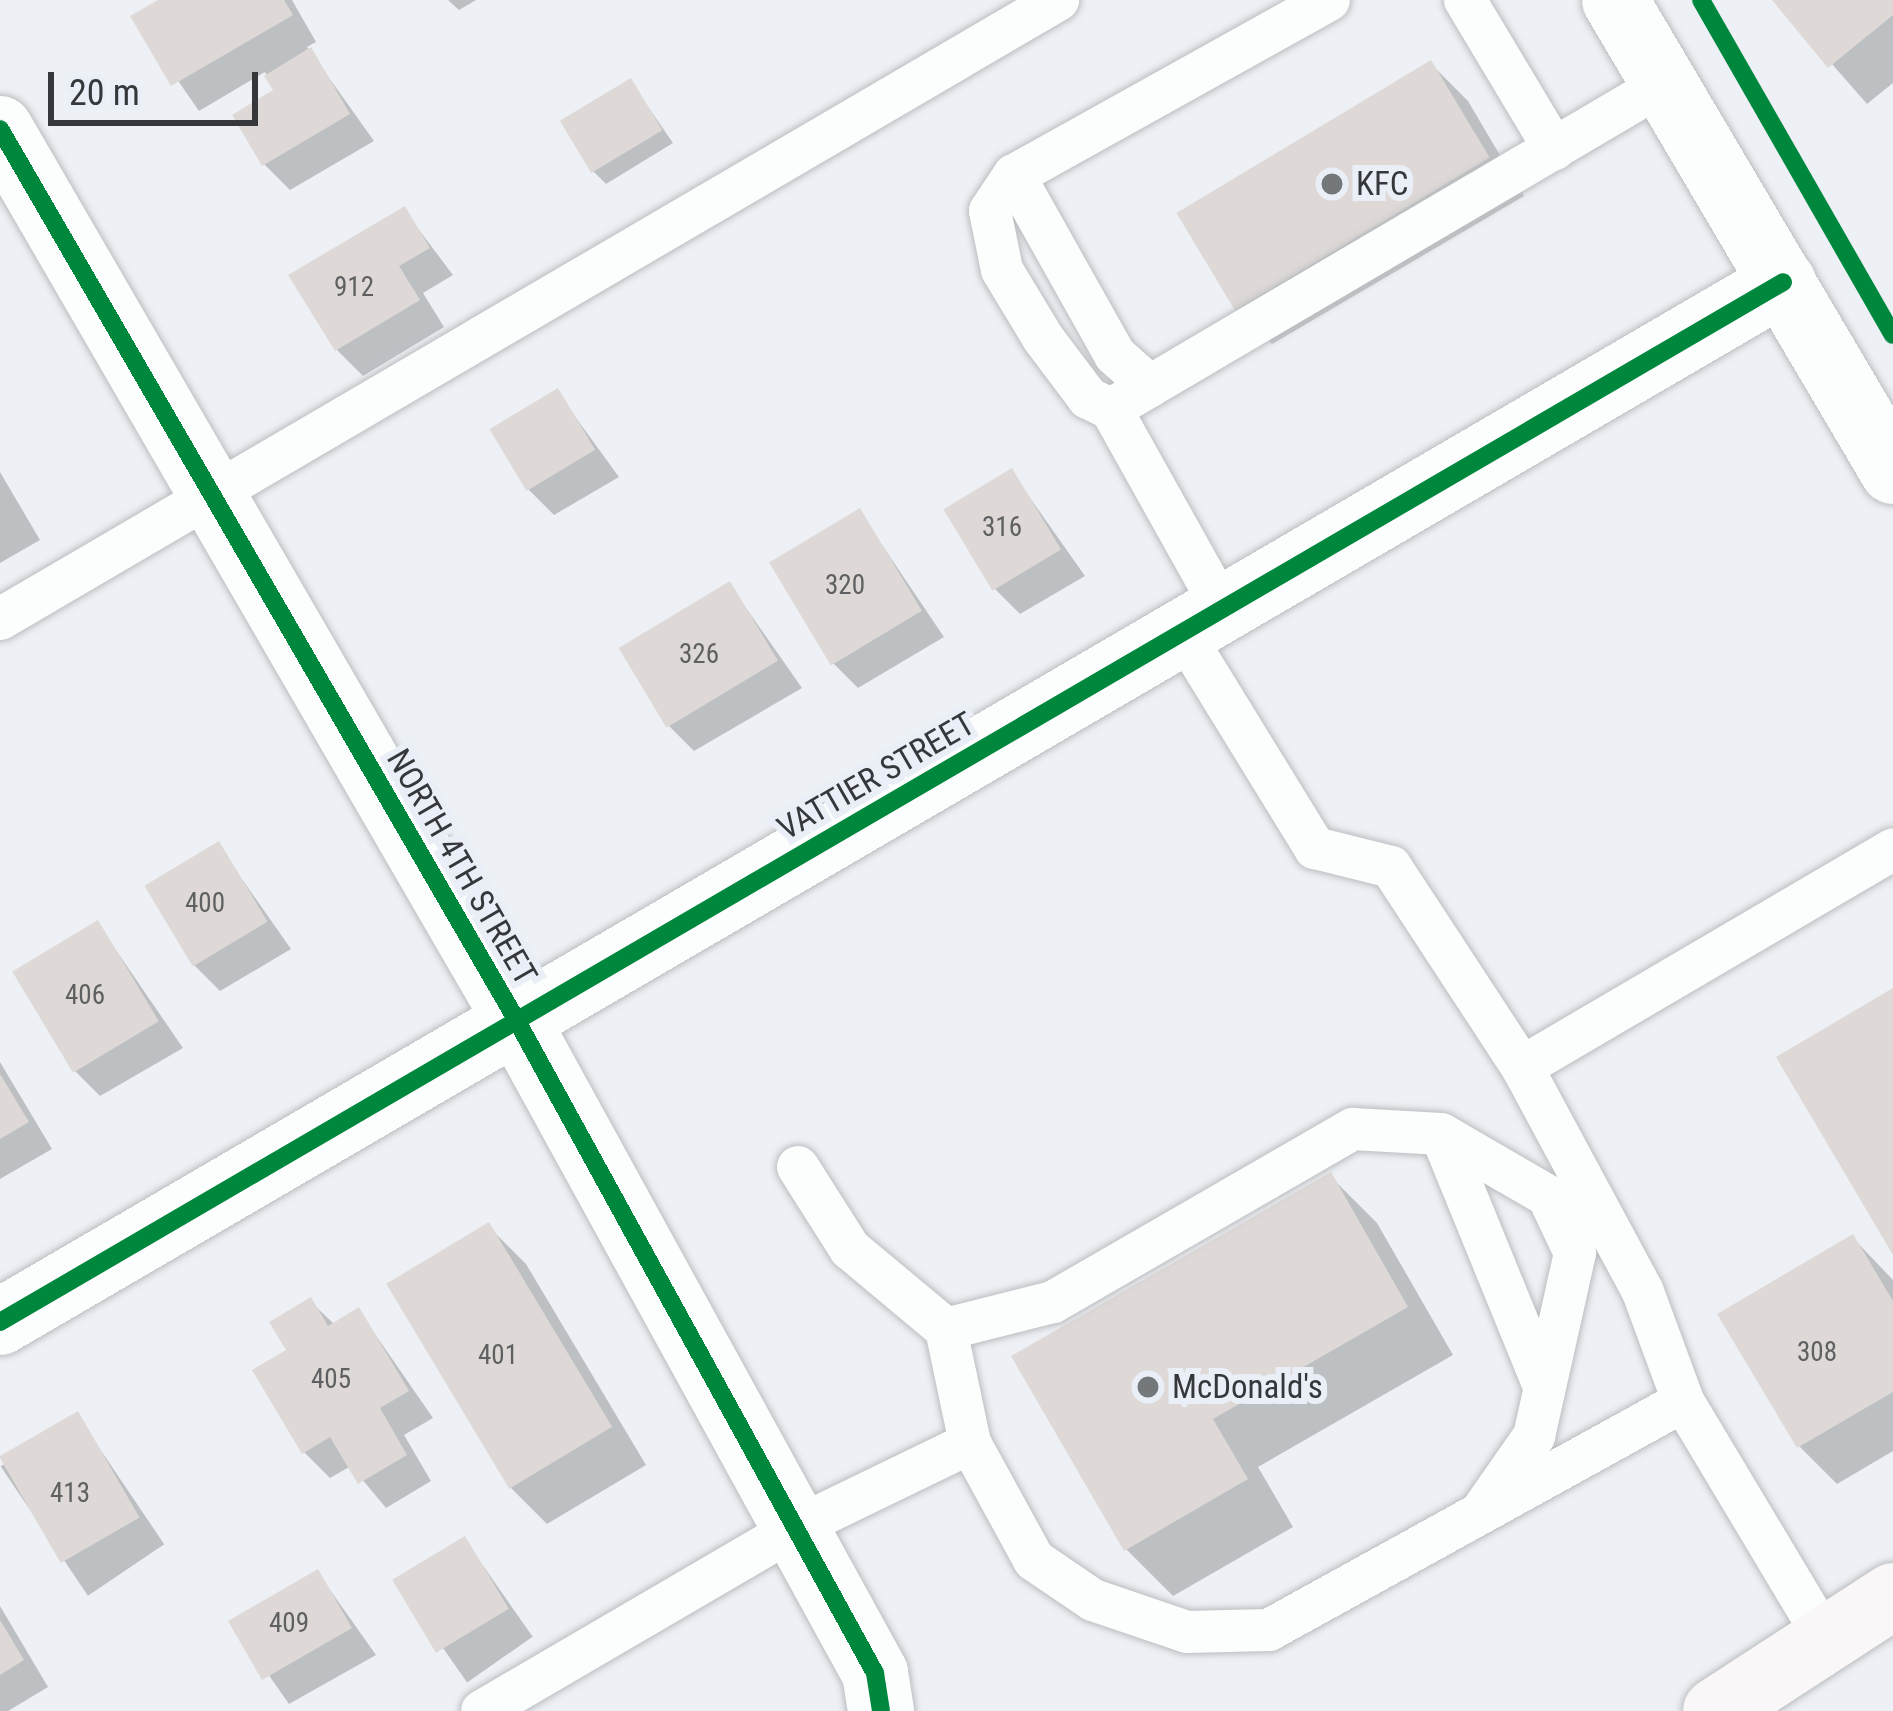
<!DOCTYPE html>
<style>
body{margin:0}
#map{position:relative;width:1893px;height:1711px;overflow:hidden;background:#edf0f4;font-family:"Roboto Condensed",sans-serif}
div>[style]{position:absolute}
.shadow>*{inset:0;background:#0003;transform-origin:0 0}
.building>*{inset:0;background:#ded9d7;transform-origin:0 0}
.roads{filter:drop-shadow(0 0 3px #bcbec1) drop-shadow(0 0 3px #bcbec1)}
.lane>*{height:42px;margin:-21px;padding:0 21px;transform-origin:21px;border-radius:21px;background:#fcfdfd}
.street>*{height:66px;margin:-33px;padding:0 33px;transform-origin:33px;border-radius:33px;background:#fcfdfd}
.secondary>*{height:66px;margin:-33px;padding:0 33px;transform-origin:33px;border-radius:33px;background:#f9f7f7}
.cycleway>*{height:18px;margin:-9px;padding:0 9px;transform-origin:9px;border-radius:9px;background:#00873e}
.dots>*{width:33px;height:33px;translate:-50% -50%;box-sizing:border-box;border:6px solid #eaeff7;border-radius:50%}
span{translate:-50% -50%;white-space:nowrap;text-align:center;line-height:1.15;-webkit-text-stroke:12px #eaeff7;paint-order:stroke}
.number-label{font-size:27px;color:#5f6061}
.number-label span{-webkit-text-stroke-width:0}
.poi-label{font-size:33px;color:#35373a}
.left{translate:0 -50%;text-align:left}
.street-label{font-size:33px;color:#35373a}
.scale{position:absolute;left:48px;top:72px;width:210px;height:54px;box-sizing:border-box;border:6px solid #35373a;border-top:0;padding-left:15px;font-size:36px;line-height:42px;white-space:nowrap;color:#35373a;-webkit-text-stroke:9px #eaeff7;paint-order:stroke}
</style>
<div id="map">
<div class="shadow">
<i style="clip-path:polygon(163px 0,292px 0,316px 42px,307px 47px,374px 141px,290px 190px,264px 164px,277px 92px,265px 72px,199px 111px,134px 17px)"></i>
<i style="clip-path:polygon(448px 0,476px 0,459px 10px)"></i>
<i style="clip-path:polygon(1776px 0,1893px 0,1893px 83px,1867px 104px)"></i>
<i style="clip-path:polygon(1431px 64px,1468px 101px,1524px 196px,1272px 344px,1235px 306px)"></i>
<i style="clip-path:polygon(631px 82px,673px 143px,606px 184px,593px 171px)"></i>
<i style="clip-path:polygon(404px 210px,453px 275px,423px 293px,444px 327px,363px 376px,337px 350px)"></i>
<i style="clip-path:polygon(557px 392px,619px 477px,554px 515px,528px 489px)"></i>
<i style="clip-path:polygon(1011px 471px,1085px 576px,1020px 614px,994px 588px)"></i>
<i style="clip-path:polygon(0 472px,40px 540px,0 563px)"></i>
<i style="clip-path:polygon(859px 511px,944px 637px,858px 688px,832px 662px)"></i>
<i style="clip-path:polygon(730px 585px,802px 688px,694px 751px,668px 725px)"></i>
<i style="clip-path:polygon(218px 845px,291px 949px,220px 991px,194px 965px)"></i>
<i style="clip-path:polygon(98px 924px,183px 1048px,100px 1096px,74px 1070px)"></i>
<i style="clip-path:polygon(0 1062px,52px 1149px,0 1179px)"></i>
<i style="clip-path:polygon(1330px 1176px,1377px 1223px,1453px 1355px,1258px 1467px,1293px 1527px,1173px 1596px,1126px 1549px)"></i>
<i style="clip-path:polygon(488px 1226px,526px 1264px,646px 1465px,547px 1524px,509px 1486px)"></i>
<i style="clip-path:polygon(1852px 1237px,1893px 1280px,1893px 1451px,1837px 1484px,1800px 1447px,1721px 1315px)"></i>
<i style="clip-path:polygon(310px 1301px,335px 1325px,359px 1311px,433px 1418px,404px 1435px,431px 1481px,386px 1508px,351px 1466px,330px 1478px,304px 1452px,290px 1351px)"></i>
<i style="left:77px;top:1415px;width:156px;height:92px;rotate:56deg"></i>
<i style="left:465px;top:1540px;width:118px;height:80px;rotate:55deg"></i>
<i style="clip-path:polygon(318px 1573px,376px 1655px,289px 1704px,231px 1621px)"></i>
<i style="clip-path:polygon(0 1606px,48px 1687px,8px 1711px,0 1711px)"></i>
</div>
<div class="building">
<i style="clip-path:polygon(158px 0,284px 0,293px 15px,171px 86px,130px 16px)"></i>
<i style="clip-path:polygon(1772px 0,1893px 0,1893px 15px,1828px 68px)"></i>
<i style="clip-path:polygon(311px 47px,350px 114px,262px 166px,232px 115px,273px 90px,264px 76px)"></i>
<i style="left:1431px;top:60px;width:114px;height:297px;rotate:59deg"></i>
<i style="left:631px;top:78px;width:61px;height:83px;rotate:59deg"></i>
<i style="clip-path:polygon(405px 206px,430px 248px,399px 266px,420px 300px,335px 351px,288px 275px)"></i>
<i style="left:558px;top:388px;width:72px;height:80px;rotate:59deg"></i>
<i style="left:1012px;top:468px;width:95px;height:80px;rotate:59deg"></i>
<i style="left:860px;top:508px;width:120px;height:106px;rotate:59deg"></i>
<i style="left:730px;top:581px;width:93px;height:130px;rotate:59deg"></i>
<i style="left:219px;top:841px;width:94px;height:87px;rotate:59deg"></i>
<i style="left:98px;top:920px;width:118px;height:100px;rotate:59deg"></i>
<i style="clip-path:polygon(1893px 988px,1893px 1255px,1776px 1057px)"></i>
<i style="clip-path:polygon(0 1074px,29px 1122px,0 1139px)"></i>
<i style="clip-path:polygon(1331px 1172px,1408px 1307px,1213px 1419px,1248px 1479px,1124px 1551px,1011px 1356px)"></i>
<i style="left:489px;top:1222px;width:239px;height:120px;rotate:59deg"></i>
<i style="clip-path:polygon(1853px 1234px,1893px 1301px,1893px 1392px,1797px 1448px,1717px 1314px)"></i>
<i style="clip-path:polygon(311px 1297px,328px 1326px,359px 1307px,409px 1391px,380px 1408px,407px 1455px,358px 1484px,330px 1437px,302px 1454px,252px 1370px,286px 1350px,269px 1322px)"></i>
<i style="left:78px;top:1411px;width:123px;height:91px;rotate:60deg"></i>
<i style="left:465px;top:1536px;width:85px;height:85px;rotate:59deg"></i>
<i style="left:318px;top:1569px;width:68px;height:104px;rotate:60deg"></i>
<i style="clip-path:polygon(0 1620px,24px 1660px,0 1675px)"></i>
</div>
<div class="roads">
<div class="lane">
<i style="left:1329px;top:0;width:360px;rotate:150.9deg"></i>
<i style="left:1014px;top:175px;width:206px;rotate:60.7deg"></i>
<i style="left:1115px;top:355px;width:47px;rotate:41.5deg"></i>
<i style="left:1150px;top:386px;width:598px;rotate:-30.47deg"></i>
<i style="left:1465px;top:0;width:174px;rotate:59.1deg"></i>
<i style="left:1014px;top:175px;width:43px;rotate:123.7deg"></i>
<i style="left:990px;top:211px;width:60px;rotate:78.5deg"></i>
<i style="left:1002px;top:270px;width:79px;rotate:58.9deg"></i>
<i style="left:1043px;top:338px;width:75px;rotate:53.1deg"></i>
<i style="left:1088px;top:398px;width:25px;rotate:26deg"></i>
<i style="left:1111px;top:409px;width:45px;rotate:-30.5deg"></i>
<i style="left:1111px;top:409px;width:229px;rotate:60.8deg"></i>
<i style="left:0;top:619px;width:1226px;rotate:-30.33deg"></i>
<i style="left:1182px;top:632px;width:254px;rotate:58.4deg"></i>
<i style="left:1315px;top:848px;width:78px;rotate:14deg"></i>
<i style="left:1391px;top:867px;width:239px;rotate:56.8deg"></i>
<i style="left:1522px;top:1067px;width:255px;rotate:61.7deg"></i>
<i style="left:1643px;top:1292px;width:116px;rotate:69.8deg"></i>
<i style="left:1683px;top:1401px;width:279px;rotate:59.1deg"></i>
<i style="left:1522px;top:1067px;width:430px;rotate:-30.4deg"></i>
<i style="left:1441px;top:1134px;width:268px;rotate:67.8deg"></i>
<i style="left:946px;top:1329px;width:110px;rotate:-14.2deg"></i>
<i style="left:1053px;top:1302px;width:346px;rotate:-30deg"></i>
<i style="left:1353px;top:1129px;width:88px;rotate:3.3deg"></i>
<i style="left:1441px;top:1134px;width:124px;rotate:30.1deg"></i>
<i style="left:1548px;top:1196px;width:63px;rotate:64.7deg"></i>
<i style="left:1575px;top:1253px;width:188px;rotate:102.6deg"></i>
<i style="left:1534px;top:1436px;width:93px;rotate:124.9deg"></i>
<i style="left:970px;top:1443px;width:133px;rotate:61.3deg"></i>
<i style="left:1034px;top:1560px;width:71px;rotate:34.1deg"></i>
<i style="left:1093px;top:1600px;width:99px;rotate:18.8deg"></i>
<i style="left:1187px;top:1632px;width:82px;rotate:-1.4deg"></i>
<i style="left:1269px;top:1630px;width:473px;rotate:-28.9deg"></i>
<i style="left:482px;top:1711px;width:360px;rotate:-30.3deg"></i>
<i style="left:793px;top:1529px;width:197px;rotate:-25.9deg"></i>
<i style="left:970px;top:1443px;width:116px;rotate:-101.9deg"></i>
<i style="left:946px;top:1329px;width:125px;rotate:-140.2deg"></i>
<i style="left:850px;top:1249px;width:97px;rotate:-122.4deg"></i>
</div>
<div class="street">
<i style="left:1615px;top:0;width:547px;rotate:59.45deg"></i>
<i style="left:0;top:129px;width:1031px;rotate:59.9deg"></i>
<i style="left:517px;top:1021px;width:744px;rotate:61.23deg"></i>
<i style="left:875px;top:1673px;width:38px;rotate:81deg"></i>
<i style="left:0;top:1322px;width:2064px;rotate:-30.25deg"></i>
</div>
<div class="secondary">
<i style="left:1716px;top:1711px;width:211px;rotate:-33deg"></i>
</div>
</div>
<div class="cycleway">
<i style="left:1701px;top:0;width:386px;rotate:60.2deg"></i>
<i style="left:0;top:129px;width:1031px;rotate:59.9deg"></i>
<i style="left:517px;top:1021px;width:744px;rotate:61.23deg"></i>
<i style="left:875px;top:1673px;width:38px;rotate:81deg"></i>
<i style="left:0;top:1322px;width:2064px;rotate:-30.25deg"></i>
</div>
<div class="dots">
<i style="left:1332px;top:184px;background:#75787b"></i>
<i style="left:1148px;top:1387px;background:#75787b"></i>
</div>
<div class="number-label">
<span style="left:354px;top:288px">912</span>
<span style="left:1002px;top:528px">316</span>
<span style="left:845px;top:586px">320</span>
<span style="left:699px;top:655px">326</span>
<span style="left:205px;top:904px">400</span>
<span style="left:85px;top:996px">406</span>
<span style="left:1817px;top:1353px">308</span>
<span style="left:498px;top:1356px">401</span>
<span style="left:331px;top:1380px">405</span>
<span style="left:70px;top:1494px">413</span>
<span style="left:289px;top:1624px">409</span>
</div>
<div class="poi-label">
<span class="left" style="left:1356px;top:184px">KFC</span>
<span class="left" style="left:1172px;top:1387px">McDonald's</span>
</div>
<div class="street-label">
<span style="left:876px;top:776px;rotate:-30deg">VATTIER STREET</span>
<span style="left:462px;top:867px;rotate:60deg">NORTH 4TH STREET</span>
</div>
<div class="scale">20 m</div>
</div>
